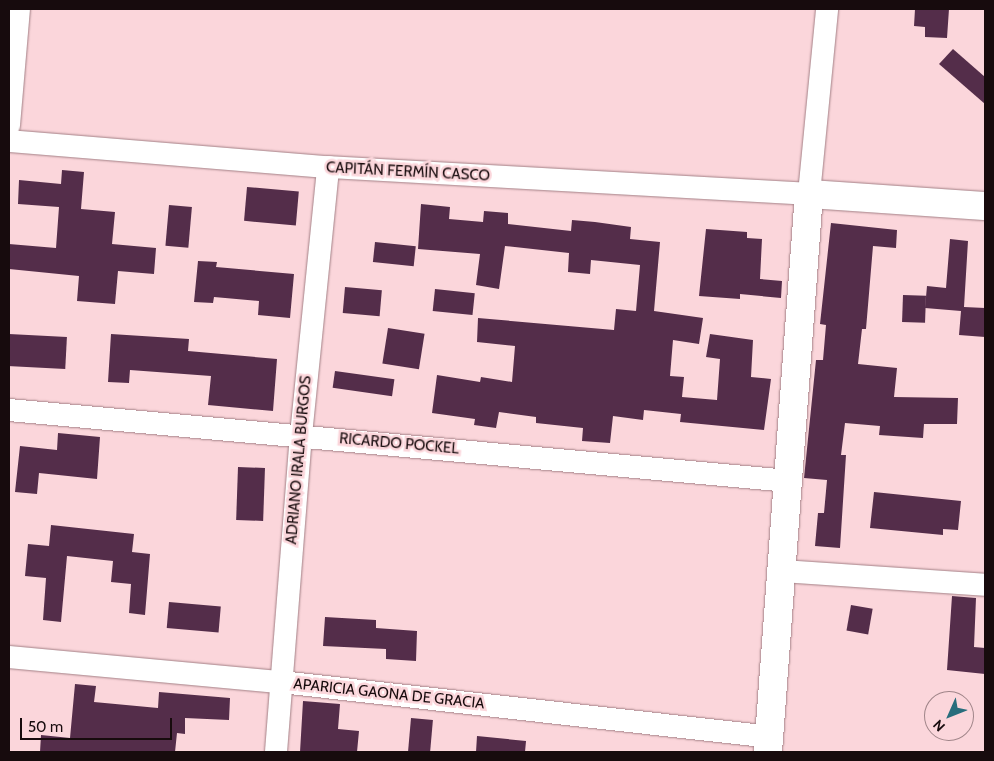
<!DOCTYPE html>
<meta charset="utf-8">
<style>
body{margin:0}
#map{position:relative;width:994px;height:761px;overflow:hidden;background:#fbd6db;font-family:Cabin,sans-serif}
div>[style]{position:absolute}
.building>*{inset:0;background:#542d4a;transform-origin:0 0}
.roads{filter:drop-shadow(0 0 1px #a38086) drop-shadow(0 0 1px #a38086)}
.minor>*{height:22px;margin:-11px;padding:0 11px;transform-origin:11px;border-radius:11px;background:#fff}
.tertiary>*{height:28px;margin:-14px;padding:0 14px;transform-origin:14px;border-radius:14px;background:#fff}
span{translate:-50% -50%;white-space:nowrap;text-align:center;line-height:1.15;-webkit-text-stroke:5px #fbd6db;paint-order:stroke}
.street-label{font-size:15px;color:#170b0d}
.frame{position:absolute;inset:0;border:10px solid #170b0d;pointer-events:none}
.north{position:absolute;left:924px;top:691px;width:50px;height:50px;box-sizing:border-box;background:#fbd6db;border:1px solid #a08589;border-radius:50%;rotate:226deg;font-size:14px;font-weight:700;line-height:20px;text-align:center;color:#170b0d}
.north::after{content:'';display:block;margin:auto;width:18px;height:22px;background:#286d7c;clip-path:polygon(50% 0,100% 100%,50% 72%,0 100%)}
.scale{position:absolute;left:20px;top:718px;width:152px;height:22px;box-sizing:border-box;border:2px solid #170b0d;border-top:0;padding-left:6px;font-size:15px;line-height:18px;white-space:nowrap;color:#170b0d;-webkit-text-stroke:4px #fbd6db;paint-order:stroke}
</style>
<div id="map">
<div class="building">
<i style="clip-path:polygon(915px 9px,949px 9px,947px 38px,925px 37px,925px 27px,914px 26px)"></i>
<i style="clip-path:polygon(953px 49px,985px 77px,985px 104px,939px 64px)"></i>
<i style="clip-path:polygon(62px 170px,84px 172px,81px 209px,115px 212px,112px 244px,156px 248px,154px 274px,118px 271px,115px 304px,77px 301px,79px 276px,9px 269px,9px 244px,56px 248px,59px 207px,18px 204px,19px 180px,61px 184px)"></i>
<i style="left:247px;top:187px;width:52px;height:34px;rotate:5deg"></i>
<i style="clip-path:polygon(421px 204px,450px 207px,449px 219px,483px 222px,484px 211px,508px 213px,508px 224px,571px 231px,572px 220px,595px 222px,631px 227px,630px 239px,660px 242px,654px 311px,703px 318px,699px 344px,673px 340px,670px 376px,684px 377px,682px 397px,717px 400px,720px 359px,706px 357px,710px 334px,753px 340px,751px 377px,771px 379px,764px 430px,680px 422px,681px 414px,644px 410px,643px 420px,613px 416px,610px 443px,582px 441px,583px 428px,536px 423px,536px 417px,499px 412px,496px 428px,474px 425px,475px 419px,432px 413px,437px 375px,480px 382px,481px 377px,512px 382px,515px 346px,477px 342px,478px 318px,614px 330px,616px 309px,636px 311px,640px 265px,591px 260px,590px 274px,568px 272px,569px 253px,505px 246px,499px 289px,476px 285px,480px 254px,418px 249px)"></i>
<i style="left:169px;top:205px;width:23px;height:41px;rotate:5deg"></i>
<i style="clip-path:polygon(831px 223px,897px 230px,896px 248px,873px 246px,866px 329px,862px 329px,858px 364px,897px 368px,894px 397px,958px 398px,957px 424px,924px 424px,923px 438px,879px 435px,880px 426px,845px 423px,841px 455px,846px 455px,840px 548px,815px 546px,818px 513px,824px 513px,827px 480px,804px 478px,816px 360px,823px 360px,826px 325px,820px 324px)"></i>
<i style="clip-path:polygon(706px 229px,747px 232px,747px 238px,762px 239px,760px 279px,782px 281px,781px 298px,740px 294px,740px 299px,699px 296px)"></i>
<i style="clip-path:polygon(950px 239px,968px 241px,964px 307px,985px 308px,985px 337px,959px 335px,961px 311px,925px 308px,927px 286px,946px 288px)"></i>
<i style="left:375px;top:242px;width:41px;height:20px;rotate:6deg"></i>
<i style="clip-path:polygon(198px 261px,217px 262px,216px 267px,294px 274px,290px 318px,258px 315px,259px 301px,214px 297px,213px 303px,194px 302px)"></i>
<i style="left:345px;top:287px;width:37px;height:26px;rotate:5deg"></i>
<i style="left:435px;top:289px;width:40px;height:22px;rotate:6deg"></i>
<i style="left:903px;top:295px;width:23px;height:27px;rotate:2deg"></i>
<i style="left:388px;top:328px;width:37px;height:36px;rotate:9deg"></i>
<i style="left:9px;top:334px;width:58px;height:32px;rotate:3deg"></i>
<i style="clip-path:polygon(111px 334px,189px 339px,188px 351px,277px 359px,273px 411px,208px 405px,211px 376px,130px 370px,129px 383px,108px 382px)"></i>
<i style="left:335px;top:371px;width:60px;height:17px;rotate:8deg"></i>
<i style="clip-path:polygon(58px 433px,100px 437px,97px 479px,39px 473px,37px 494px,15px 492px,20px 446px,57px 450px)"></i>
<i style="left:238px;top:467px;width:27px;height:53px;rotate:2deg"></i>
<i style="clip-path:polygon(874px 492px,961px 501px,958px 530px,943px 529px,943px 535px,870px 528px)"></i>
<i style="clip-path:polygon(51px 525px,134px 534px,132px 552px,150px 554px,145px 615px,129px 613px,131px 584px,111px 582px,113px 561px,67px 556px,61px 622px,43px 620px,46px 578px,25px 576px,28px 544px,49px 546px)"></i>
<i style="clip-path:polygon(952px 596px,976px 598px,974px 647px,985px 648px,985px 674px,947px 670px)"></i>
<i style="left:169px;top:602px;width:52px;height:26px;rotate:5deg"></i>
<i style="left:851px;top:605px;width:22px;height:26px;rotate:10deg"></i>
<i style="clip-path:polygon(325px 617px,376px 620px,376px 628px,417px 631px,416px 661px,386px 659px,386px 649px,323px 646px)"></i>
<i style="clip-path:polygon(75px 684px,96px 686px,94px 702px,158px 708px,159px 692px,230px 698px,229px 720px,185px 718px,185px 734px,177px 733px,175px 752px,40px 752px,41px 735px,70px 738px)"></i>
<i style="clip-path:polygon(303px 701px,340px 704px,338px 729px,359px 731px,357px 752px,300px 752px)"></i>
<i style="left:411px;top:718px;width:22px;height:34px;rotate:5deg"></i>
<i style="clip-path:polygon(477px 736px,526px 741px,525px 752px,476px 752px)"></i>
</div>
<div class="roads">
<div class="minor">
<i style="left:9px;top:125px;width:116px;rotate:-85.1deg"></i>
<i style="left:9px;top:141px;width:320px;rotate:4.7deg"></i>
<i style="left:328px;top:167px;width:482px;rotate:3.2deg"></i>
<i style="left:809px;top:194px;width:186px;rotate:-84.4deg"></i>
<i style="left:9px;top:410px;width:783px;rotate:5.2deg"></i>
<i style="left:782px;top:571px;width:203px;rotate:3.9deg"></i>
<i style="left:9px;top:657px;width:273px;rotate:5.3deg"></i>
<i style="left:281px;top:682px;width:491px;rotate:6.4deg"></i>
<i style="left:276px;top:752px;width:318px;rotate:-85.5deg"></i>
<i style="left:301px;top:435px;width:269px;rotate:-84.2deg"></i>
</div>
<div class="tertiary">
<i style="left:768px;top:752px;width:560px;rotate:-85.8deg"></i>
<i style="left:809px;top:194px;width:176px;rotate:3.9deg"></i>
</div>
</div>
<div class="street-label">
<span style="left:408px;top:172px;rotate:3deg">CAPITÁN FERMÍN CASCO</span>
<span style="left:399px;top:444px;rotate:5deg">RICARDO POCKEL</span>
<span style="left:299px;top:460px;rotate:-85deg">ADRIANO IRALA BURGOS</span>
<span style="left:389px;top:694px;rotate:6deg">APARICIA GAONA DE GRACIA</span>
</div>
<div class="frame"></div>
<div class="north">N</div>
<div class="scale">50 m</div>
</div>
